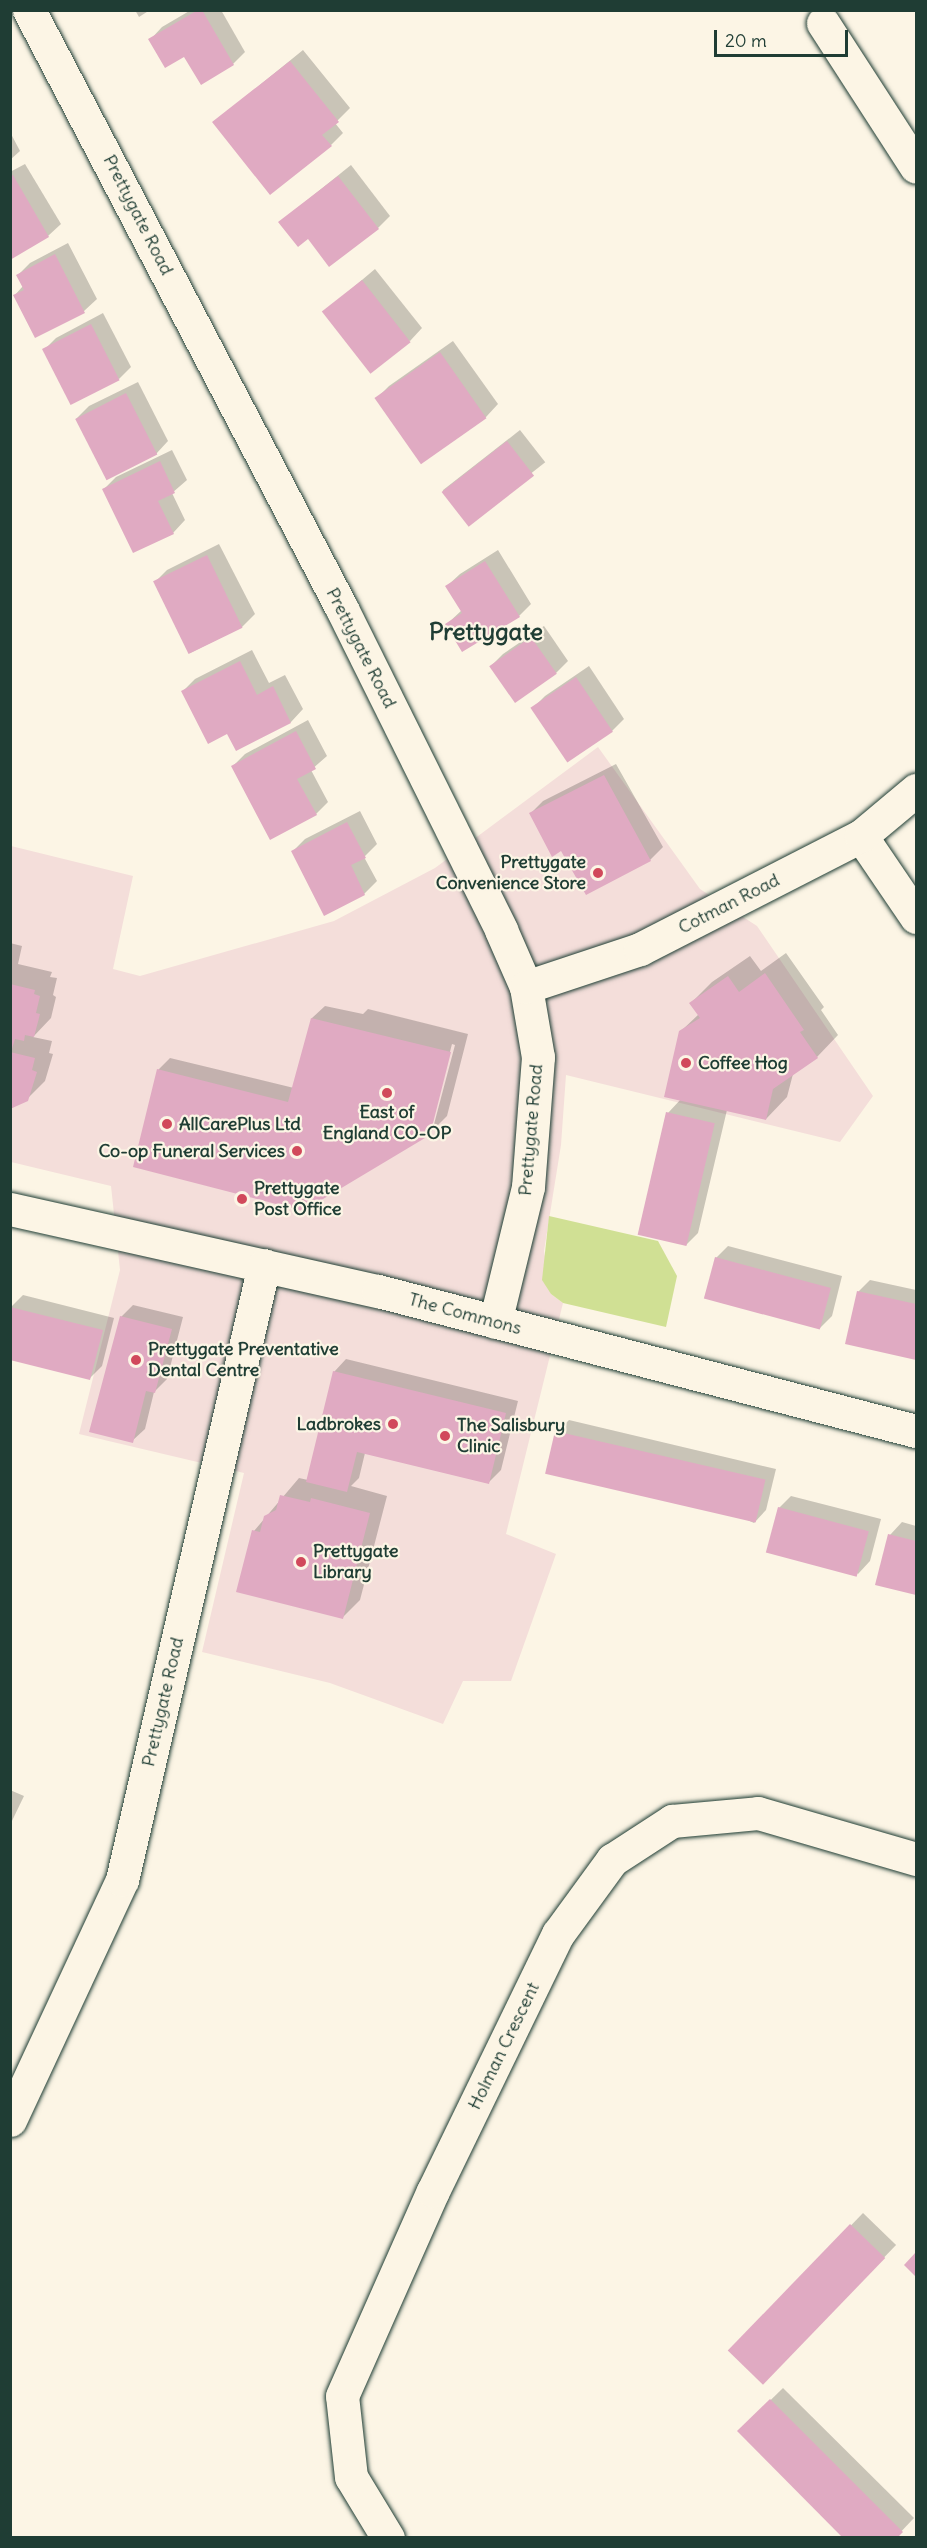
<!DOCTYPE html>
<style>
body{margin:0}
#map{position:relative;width:927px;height:2548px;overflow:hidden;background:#fcf5e5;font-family:Delius,sans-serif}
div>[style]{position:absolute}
.built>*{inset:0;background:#f4deda}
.green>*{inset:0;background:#d0e094}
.shadow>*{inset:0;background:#0003;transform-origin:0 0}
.building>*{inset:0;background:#e0aac2;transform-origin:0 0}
.roads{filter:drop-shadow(0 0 2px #1f3d34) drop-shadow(0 0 2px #1f3d34)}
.minor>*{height:33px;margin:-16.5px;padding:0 16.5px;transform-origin:16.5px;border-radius:16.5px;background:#fcf5e5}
.dots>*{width:16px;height:16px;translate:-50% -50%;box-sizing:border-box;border:3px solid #fcf5e5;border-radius:50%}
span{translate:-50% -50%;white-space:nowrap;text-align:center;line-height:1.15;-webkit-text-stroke:4.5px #fcf5e5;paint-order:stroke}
.street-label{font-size:18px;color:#1f3d34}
.poi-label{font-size:18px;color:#1f3d34;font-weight:700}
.right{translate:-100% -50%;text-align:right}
.left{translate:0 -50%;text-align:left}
.district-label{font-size:24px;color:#1f3d34;font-weight:700}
.frame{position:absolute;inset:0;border:12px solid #1f3d34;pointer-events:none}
.scale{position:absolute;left:714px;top:30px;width:134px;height:27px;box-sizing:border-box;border:3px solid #1f3d34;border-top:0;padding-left:8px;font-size:18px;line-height:21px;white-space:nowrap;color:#1f3d34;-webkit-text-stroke:4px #fcf5e5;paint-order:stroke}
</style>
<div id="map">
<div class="built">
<i style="clip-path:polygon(598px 747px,700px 889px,757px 926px,873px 1096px,840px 1142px,566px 1075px,561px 1145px,544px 1251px,551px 1294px,563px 1303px,506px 1534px,556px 1554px,511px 1681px,463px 1681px,443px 1724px,330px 1683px,202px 1652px,244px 1473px,79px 1434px,120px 1270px,111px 1186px,11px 1162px,11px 846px,133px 876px,113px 969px,140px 976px,334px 921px,435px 868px)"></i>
</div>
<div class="green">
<i style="clip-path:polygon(549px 1216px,658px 1241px,677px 1276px,666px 1327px,563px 1303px,551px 1294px,542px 1280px)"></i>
</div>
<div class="shadow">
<i style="clip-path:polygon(135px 10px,150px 10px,139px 17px)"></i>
<i style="clip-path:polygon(191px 10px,221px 10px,245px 52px,233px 64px,185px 55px,150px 40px,162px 27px)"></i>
<i style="clip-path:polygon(303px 50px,350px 108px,335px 123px,343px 133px,331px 145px,214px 122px)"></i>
<i style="clip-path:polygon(10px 132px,20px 151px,10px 160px)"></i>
<i style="clip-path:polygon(25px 164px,61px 224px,48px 236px,10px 258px,10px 172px)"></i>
<i style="clip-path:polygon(351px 165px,390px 216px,378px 228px,308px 237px,280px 222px)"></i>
<i style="clip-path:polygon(68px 243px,97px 299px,84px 311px,36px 336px,14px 296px,23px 286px,18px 275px,30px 263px)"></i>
<i style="clip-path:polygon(375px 269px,422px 328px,410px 341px,324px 312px)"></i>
<i style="clip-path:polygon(103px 313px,131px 367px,119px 379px,44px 350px,56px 338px)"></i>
<i style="clip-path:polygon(453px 341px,498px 404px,486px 417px,422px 462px,377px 398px,389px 386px)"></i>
<i style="clip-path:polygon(138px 382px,168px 441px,156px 454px,76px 419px,89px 406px)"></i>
<i style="left:520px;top:430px;width:41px;height:98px;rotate:52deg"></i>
<i style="clip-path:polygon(172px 450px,187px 480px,172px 493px,185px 520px,173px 533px,104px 489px,116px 477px)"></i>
<i style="clip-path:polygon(219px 544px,255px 614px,242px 627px,190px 653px,155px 582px,167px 570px)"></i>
<i style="clip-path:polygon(498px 550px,531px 604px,519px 616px,447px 624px,462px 610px,447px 586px,460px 574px)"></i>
<i style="clip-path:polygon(544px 626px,568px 661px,556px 673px,491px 666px,503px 654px)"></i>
<i style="clip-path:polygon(252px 650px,269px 683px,285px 675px,303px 709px,291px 722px,236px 749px,228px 732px,183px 691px,195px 679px)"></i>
<i style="clip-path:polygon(589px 666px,624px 719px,612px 731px,532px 709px,545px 696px)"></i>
<i style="clip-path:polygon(308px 720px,327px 756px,311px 770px,328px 802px,316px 814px,233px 766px,245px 754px)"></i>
<i style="clip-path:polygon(616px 764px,663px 847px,650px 860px,587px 893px,561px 849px,531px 813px,543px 801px)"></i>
<i style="clip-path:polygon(360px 811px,377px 844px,364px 857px,377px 881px,364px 894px,325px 914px,293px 851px,305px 839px)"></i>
<i style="clip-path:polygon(10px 943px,22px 946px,18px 964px,52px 972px,50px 977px,57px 978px,53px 995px,56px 997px,51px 1018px,33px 1037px,52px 1041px,49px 1053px,53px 1054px,45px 1081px,27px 1099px,10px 1109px)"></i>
<i style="clip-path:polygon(786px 953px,824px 1007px,821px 1010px,838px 1035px,817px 1057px,793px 1074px,787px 1097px,766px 1119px,727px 1110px,698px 1233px,686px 1245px,668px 1113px,681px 1099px,680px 1032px,699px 1014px,691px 1003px,712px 982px,750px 956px,761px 971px)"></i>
<i style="clip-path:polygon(evenodd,325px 1006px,363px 1014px,368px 1009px,468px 1034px,447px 1116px,429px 1134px,303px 1209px,158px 1070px,170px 1058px,294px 1088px,312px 1018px,325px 1006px,452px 1044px,455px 1045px,433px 1128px,430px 1128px,452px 1044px)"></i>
<i style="clip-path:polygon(728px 1246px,842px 1276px,832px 1316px,820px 1328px,716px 1258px)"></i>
<i style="clip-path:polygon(870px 1280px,916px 1290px,916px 1358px,847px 1342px,858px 1292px)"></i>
<i style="clip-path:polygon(23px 1295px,114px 1318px,102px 1366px,90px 1378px,10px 1308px)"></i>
<i style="clip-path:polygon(133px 1305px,183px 1317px,167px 1379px,154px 1392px,145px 1429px,132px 1441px,121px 1317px)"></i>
<i style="clip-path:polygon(346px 1359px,518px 1401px,501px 1470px,488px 1483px,365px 1453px,359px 1478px,351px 1486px,387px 1496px,360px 1600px,343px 1617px,254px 1531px,299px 1478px,308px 1480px,334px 1372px)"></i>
<i style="clip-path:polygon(569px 1420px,776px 1469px,766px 1510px,754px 1523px,557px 1432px)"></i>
<i style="clip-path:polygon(791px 1496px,881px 1519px,870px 1561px,858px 1574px,779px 1508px)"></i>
<i style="clip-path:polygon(902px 1522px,916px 1526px,916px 1593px,877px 1583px,890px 1535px)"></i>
<i style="clip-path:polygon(10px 1790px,24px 1796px,10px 1825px)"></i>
<i style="left:863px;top:2213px;width:46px;height:192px;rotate:44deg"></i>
<i style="clip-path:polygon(783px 2388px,914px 2518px,895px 2538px,739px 2431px)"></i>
</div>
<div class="building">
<i style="clip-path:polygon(198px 10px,202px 10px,234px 65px,201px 85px,184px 57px,165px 68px,148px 39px)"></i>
<i style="clip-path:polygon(290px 61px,339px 122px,322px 135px,332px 146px,270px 195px,212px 122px)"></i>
<i style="clip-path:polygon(13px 175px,49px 237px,10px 260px,10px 176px)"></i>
<i style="clip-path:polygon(338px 176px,379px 229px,329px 267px,308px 239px,298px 247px,278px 222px)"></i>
<i style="clip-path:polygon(55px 254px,85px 313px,35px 338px,13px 295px,24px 290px,16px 275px)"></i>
<i style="left:362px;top:280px;width:79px;height:51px;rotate:52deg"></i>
<i style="left:91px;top:324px;width:63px;height:55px;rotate:63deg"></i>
<i style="left:440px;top:352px;width:81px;height:80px;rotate:55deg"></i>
<i style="left:126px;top:393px;width:69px;height:57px;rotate:63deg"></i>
<i style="left:507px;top:441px;width:44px;height:83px;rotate:52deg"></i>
<i style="clip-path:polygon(160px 461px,175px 493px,158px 501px,174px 534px,133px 553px,102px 489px)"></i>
<i style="left:207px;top:555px;width:81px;height:60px;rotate:64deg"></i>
<i style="clip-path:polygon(485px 561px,520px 617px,462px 652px,445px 624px,462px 613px,445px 586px)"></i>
<i style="left:531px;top:637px;width:45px;height:51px;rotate:55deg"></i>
<i style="clip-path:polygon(240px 661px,257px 695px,273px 686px,291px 723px,236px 751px,227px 734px,208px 744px,181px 691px)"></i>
<i style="left:576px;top:677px;width:66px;height:55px;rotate:56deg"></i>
<i style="clip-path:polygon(296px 731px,316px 769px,297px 779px,317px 815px,270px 840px,231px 766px)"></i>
<i style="clip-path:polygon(604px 775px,651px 861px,586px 895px,561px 851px,552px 857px,529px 813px)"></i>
<i style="clip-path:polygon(347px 822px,366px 858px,351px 865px,365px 895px,324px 916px,291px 851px)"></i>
<i style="clip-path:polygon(765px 973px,804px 1030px,800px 1032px,818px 1058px,773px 1089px,766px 1120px,664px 1097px,679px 1031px,700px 1018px,689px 1003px,728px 976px,739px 992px)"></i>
<i style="clip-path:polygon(10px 984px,35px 990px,34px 994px,40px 996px,36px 1013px,40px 1014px,34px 1037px,25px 1035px,24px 1041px,15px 1039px,11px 1052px)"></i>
<i style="clip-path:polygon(311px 1018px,451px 1052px,430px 1135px,303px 1211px,133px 1167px,157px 1069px,288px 1102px)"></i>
<i style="clip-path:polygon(10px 1052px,35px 1058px,32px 1070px,37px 1072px,28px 1101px,10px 1109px)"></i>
<i style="left:666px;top:1112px;width:50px;height:126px;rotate:13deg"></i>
<i style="left:715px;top:1257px;width:120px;height:43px;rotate:15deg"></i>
<i style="clip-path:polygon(857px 1291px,916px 1304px,916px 1360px,845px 1344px)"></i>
<i style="clip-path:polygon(10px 1307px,103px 1330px,90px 1380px,10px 1360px)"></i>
<i style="clip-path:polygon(120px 1316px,172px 1329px,155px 1393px,146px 1391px,133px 1443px,89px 1432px)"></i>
<i style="clip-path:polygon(333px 1371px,506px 1413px,489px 1484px,357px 1452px,347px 1492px,306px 1482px)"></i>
<i style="left:555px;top:1431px;width:216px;height:44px;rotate:13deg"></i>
<i style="clip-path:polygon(280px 1495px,310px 1502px,311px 1498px,370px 1513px,343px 1619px,236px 1592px,252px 1530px,260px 1532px,264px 1516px,276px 1510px)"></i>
<i style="left:778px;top:1507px;width:94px;height:47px;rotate:15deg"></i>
<i style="clip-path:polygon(888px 1534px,916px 1541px,916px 1595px,875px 1585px)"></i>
<i style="left:850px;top:2224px;width:49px;height:176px;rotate:44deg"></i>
<i style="clip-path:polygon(916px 2252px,916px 2277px,904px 2265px)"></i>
<i style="clip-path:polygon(770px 2399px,903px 2532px,897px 2538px,843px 2538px,737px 2431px)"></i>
</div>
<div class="roads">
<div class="minor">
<i style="left:29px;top:10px;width:676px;rotate:62.41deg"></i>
<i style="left:342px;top:609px;width:358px;rotate:63.6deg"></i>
<i style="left:501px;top:930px;width:62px;rotate:66.3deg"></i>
<i style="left:526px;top:987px;width:71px;rotate:80.3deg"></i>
<i style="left:538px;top:1057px;width:130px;rotate:94.4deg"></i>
<i style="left:528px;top:1187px;width:139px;rotate:103.7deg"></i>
<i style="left:823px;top:23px;width:171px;rotate:57.1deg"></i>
<i style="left:861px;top:836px;width:98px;rotate:55.8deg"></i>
<i style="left:526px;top:987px;width:120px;rotate:-18.4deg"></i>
<i style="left:640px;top:949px;width:248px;rotate:-27.1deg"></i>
<i style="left:861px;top:836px;width:72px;rotate:-39.9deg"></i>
<i style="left:10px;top:1209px;width:377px;rotate:12.6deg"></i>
<i style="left:378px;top:1291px;width:556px;rotate:14.59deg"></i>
<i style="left:10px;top:2120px;width:265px;rotate:-65deg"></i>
<i style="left:122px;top:1880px;width:631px;rotate:-77deg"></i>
<i style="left:388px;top:2538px;width:71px;rotate:-121.2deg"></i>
<i style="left:351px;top:2477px;width:81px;rotate:-96.3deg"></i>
<i style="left:342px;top:2396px;width:224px;rotate:-66.1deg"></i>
<i style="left:433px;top:2191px;width:286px;rotate:-64.1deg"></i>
<i style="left:558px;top:1934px;width:92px;rotate:-53.9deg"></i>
<i style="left:612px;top:1860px;width:72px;rotate:-33deg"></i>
<i style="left:672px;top:1821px;width:86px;rotate:-5.3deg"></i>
<i style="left:758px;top:1813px;width:165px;rotate:16.2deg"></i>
</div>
</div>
<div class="dots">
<i style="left:598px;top:873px;background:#d1495b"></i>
<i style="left:686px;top:1063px;background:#d1495b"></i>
<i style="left:387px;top:1093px;background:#d1495b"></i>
<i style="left:167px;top:1124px;background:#d1495b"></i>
<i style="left:297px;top:1151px;background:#d1495b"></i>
<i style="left:242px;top:1199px;background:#d1495b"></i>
<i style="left:136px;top:1360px;background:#d1495b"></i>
<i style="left:393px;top:1424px;background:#d1495b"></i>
<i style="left:445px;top:1436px;background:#d1495b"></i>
<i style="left:301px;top:1562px;background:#d1495b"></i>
</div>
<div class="street-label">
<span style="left:138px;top:215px;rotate:63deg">Prettygate Road</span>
<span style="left:361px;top:648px;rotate:63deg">Prettygate Road</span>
<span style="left:729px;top:904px;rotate:-27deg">Cotman Road</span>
<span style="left:531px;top:1130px;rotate:-85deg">Prettygate Road</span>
<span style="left:465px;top:1314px;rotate:15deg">The Commons</span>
<span style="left:163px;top:1702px;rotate:-77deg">Prettygate Road</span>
<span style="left:504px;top:2046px;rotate:-64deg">Holman Crescent</span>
</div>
<div class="poi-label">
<span class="right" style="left:586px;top:873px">Prettygate<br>Convenience Store</span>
<span class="left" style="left:698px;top:1063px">Coffee Hog</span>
<span style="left:387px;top:1123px">East of<br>England CO-OP</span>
<span class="left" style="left:179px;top:1124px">AllCarePlus Ltd</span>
<span class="right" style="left:285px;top:1151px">Co-op Funeral Services</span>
<span class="left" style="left:254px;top:1199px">Prettygate<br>Post Office</span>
<span class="left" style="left:148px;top:1360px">Prettygate Preventative<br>Dental Centre</span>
<span class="right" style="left:381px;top:1424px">Ladbrokes</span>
<span class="left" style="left:457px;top:1436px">The Salisbury<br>Clinic</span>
<span class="left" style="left:313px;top:1562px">Prettygate<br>Library</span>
</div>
<div class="district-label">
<span style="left:486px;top:632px">Prettygate</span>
</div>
<div class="frame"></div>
<div class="scale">20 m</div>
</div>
